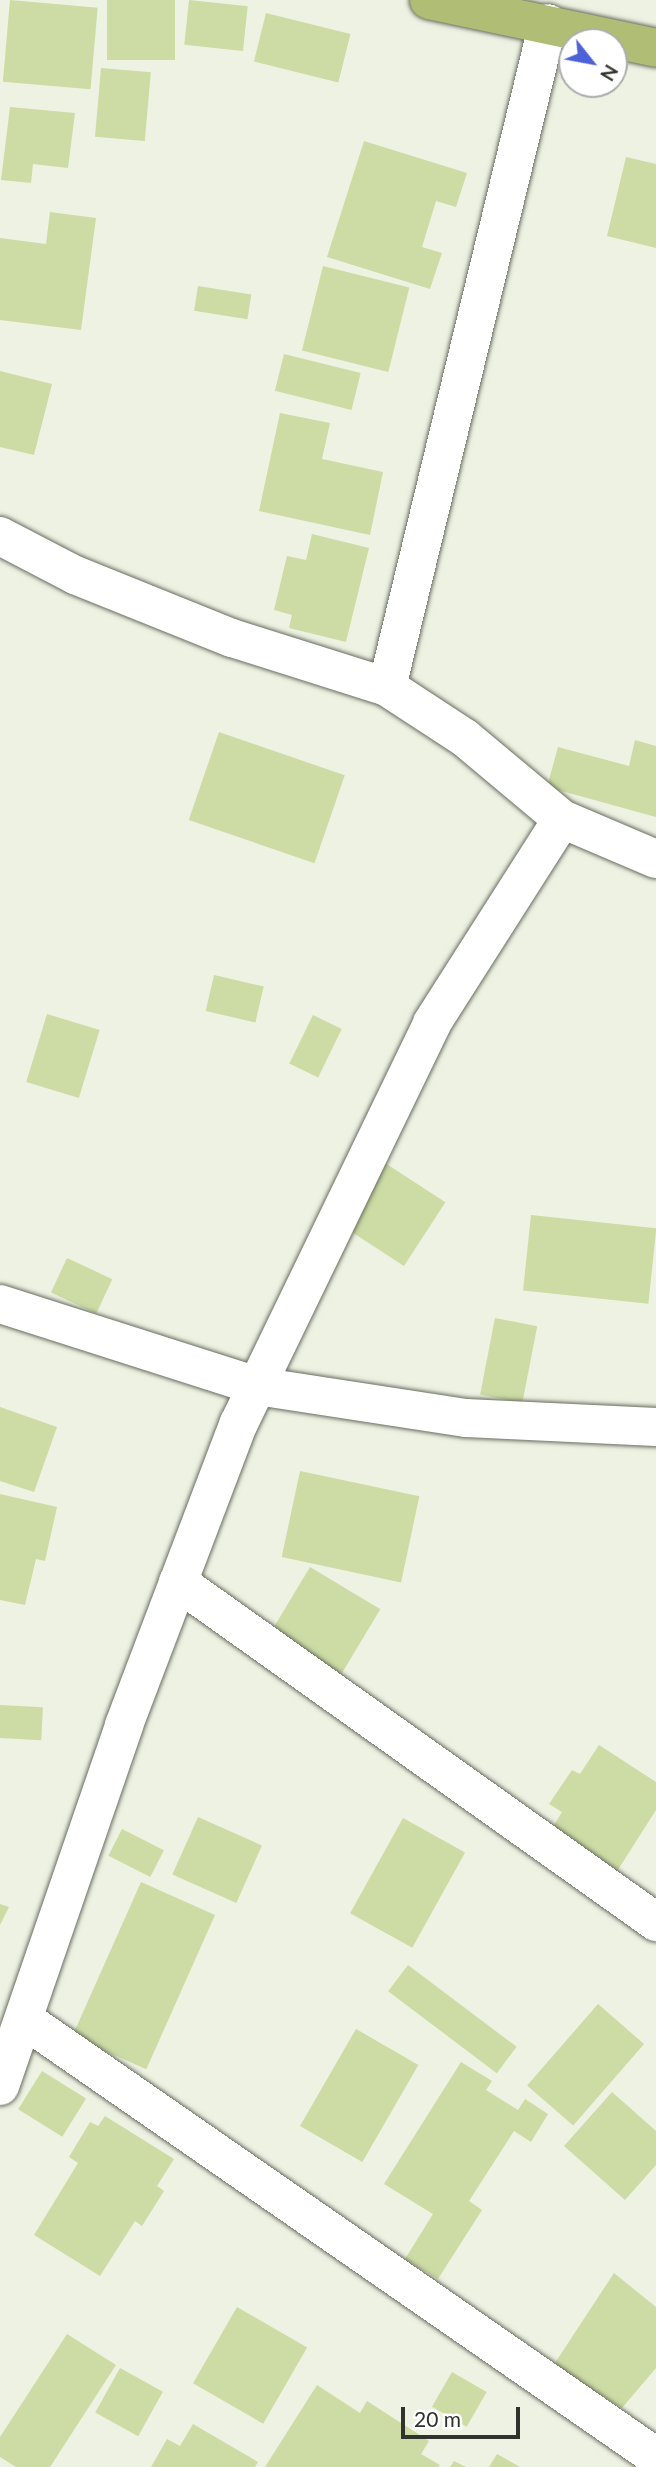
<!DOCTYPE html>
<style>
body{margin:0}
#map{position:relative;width:656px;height:2467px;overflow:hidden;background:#edf2e3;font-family:Lato,sans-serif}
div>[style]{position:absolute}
.building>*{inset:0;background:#ccdca4;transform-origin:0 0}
.roads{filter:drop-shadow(0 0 2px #696d60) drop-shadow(0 0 2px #696d60)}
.minor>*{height:38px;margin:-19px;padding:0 19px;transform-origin:19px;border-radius:19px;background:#fff}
.primary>*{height:38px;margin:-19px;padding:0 19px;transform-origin:19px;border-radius:19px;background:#afbe74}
span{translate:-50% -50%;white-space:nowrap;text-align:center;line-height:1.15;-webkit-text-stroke:5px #fff;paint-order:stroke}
.north{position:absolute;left:558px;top:28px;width:70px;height:70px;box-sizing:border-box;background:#fff;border:2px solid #acadab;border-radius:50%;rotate:121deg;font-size:19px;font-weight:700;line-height:28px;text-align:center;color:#30322d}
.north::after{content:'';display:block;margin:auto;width:24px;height:32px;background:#4c62d6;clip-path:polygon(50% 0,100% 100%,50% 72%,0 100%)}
.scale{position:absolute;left:401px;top:2407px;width:119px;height:32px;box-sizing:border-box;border:4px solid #30322d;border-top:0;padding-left:9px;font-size:21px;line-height:24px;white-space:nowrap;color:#30322d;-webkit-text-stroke:5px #fff;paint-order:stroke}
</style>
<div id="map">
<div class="building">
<i style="left:10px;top:0;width:88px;height:82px;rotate:5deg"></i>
<i style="left:107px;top:0;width:68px;height:60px"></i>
<i style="left:189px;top:0;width:59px;height:45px;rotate:6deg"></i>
<i style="left:266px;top:13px;width:87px;height:50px;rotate:14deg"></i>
<i style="left:101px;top:68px;width:50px;height:69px;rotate:5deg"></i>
<i style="clip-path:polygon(10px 107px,75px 113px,68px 168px,33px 164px,31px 183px,1px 180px)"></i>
<i style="clip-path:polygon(364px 141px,467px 173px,456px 207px,436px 201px,422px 247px,442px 253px,430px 289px,327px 257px)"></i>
<i style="clip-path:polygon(626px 157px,656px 164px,656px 248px,607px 236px)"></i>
<i style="clip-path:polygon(50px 212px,96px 218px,81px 330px,0 320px,0 238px,46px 244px)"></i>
<i style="left:323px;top:266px;width:89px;height:87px;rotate:14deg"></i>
<i style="left:198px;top:286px;width:54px;height:25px;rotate:9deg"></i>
<i style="left:284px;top:354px;width:79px;height:38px;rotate:14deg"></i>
<i style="clip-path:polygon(0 371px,52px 384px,34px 455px,0 447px)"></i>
<i style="clip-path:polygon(280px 413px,330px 423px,322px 459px,383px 472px,370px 535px,259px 511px)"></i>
<i style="clip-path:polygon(312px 534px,369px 548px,346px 642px,289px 628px,292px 615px,274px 610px,287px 556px,306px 560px)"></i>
<i style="left:219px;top:732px;width:133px;height:93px;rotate:19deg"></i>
<i style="clip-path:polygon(635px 740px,656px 746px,656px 817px,547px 787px,558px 747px,629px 766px)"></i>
<i style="left:214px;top:975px;width:51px;height:37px;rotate:13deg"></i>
<i style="left:47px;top:1014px;width:55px;height:71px;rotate:17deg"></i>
<i style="left:313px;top:1015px;width:32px;height:54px;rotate:26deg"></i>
<i style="left:385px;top:1163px;width:72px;height:76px;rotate:33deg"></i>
<i style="left:531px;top:1215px;width:126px;height:76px;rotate:6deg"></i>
<i style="left:67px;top:1258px;width:50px;height:38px;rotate:25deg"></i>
<i style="left:495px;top:1318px;width:43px;height:78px;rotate:11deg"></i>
<i style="clip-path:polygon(0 1407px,57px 1427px,34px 1492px,0 1481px)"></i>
<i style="left:300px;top:1471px;width:122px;height:88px;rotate:12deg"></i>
<i style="clip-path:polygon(0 1494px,57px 1507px,45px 1561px,36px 1559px,25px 1605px,0 1600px)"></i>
<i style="left:310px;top:1567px;width:82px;height:86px;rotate:31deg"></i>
<i style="left:0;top:1705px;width:43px;height:33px;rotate:3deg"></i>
<i style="clip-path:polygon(599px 1745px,656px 1782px,656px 1810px,614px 1876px,548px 1835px,562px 1812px,549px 1804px,572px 1770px,580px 1774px)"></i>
<i style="left:198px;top:1817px;width:70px;height:63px;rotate:24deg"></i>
<i style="left:403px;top:1818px;width:71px;height:109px;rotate:29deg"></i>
<i style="left:122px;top:1829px;width:47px;height:30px;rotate:27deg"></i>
<i style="left:141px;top:1882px;width:81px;height:169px;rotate:24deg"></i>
<i style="clip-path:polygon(0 1904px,9px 1907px,0 1925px)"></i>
<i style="left:408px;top:1965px;width:136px;height:33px;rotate:37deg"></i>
<i style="left:598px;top:2004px;width:61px;height:108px;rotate:41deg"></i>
<i style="left:356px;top:2029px;width:72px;height:112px;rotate:30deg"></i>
<i style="clip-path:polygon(461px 2062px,492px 2081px,486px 2090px,518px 2110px,525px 2099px,548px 2114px,531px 2142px,514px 2131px,469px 2201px,482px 2210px,438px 2279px,405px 2259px,433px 2214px,384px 2184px)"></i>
<i style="left:42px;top:2071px;width:52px;height:45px;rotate:32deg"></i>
<i style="clip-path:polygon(612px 2092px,656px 2131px,656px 2165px,625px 2200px,564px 2146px)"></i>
<i style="clip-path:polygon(105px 2116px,174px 2159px,157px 2186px,164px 2191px,142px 2226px,135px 2221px,100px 2276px,34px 2235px,78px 2163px,69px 2157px,90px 2122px,98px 2126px)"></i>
<i style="clip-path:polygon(614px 2273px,656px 2307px,656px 2368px,622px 2408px,553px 2366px)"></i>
<i style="left:237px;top:2307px;width:81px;height:88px;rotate:30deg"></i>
<i style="clip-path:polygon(67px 2334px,116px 2365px,50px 2467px,16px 2467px,0 2457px,0 2437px)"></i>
<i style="left:120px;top:2368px;width:49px;height:51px;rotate:29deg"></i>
<i style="left:452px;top:2372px;width:40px;height:40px;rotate:30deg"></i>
<i style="clip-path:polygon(317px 2385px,360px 2413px,367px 2401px,429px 2441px,421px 2454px,440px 2465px,438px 2467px,265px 2467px)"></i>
<i style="clip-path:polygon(193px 2424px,258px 2462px,255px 2467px,151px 2467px,167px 2439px,180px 2446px)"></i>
<i style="clip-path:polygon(497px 2454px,520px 2467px,489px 2467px)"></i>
<i style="clip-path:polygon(454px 2461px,466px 2467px,450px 2467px)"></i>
</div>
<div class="roads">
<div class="minor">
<i style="left:0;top:536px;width:85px;rotate:27.5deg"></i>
<i style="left:75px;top:575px;width:169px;rotate:21.9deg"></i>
<i style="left:232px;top:638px;width:163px;rotate:17.5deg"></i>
<i style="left:387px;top:687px;width:93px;rotate:33.2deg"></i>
<i style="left:465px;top:738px;width:126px;rotate:39.9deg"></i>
<i style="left:562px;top:819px;width:102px;rotate:23.1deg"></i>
<i style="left:387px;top:687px;width:683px;rotate:-76.37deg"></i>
<i style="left:0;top:1304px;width:270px;rotate:17.7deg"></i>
<i style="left:257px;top:1386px;width:211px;rotate:8.7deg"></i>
<i style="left:466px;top:1418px;width:190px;rotate:2.7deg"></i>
<i style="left:178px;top:1582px;width:587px;rotate:35.42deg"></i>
<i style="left:25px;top:2020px;width:768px;rotate:34.7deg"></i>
<i style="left:0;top:2086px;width:382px;rotate:-71deg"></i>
<i style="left:124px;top:1725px;width:323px;rotate:-69.2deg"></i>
<i style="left:239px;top:1423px;width:444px;rotate:-64.2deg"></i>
<i style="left:432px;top:1023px;width:242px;rotate:-57.5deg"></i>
</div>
<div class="primary">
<i style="left:429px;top:0;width:232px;rotate:11.9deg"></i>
</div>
</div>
<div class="north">N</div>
<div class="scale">20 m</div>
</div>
